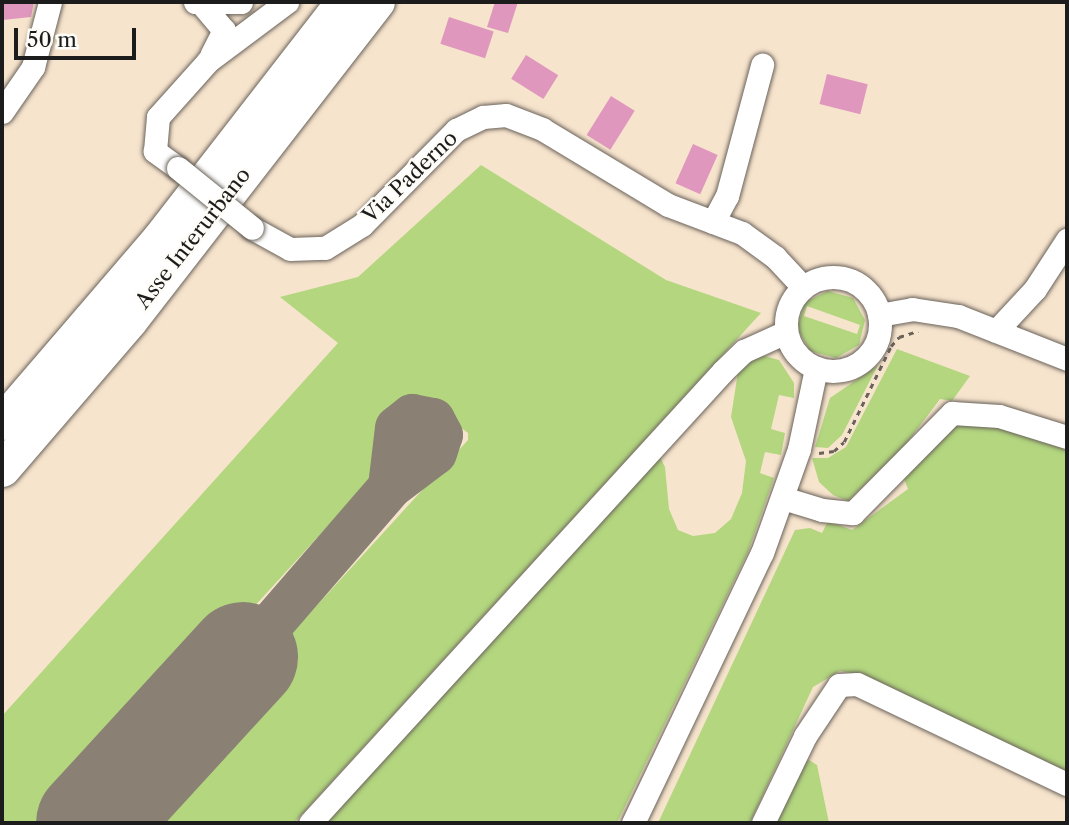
<!DOCTYPE html>
<style>
body{margin:0}
#map{position:relative;width:1069px;height:825px;overflow:hidden;background:#f7e4cd;font-family:"Libre Caslon Text",serif}
div>[style]{position:absolute}
.green>*{inset:0;background:#b3d67f}
.taxiway>*{height:44px;margin:-22px;padding:0 22px;transform-origin:22px;border-radius:22px;background:#8a8074}
.runway>*{height:110px;margin:-55px;padding:0 55px;transform-origin:55px;border-radius:55px;background:#8a8074}
.building>*{inset:0;background:#e097bd;transform-origin:0 0}
.path>*{height:2.5px;margin-top:-1.25px;transform-origin:0;background:repeating-linear-gradient(90deg,#69625a 0 5px,transparent 0 10px)}
.roads{filter:drop-shadow(0 0 2px #69625a) drop-shadow(0 0 2px #69625a)}
.minor>*{height:23px;margin:-11.5px;padding:0 11.5px;transform-origin:11.5px;border-radius:11.5px;background:#fff}
.minor>.ring{margin:-11.5px;padding:0;box-sizing:content-box;background:none;border:23px solid #fff;border-radius:50%}
.highway>*{height:35px;margin:-17.5px;padding:0 17.5px;transform-origin:17.5px;border-radius:17.5px;background:#fff}
.bridges{filter:drop-shadow(0 0 2px #69625a) drop-shadow(0 0 2px #69625a)}
.minor-bridge>*{height:23px;margin:-11.5px;padding:0 11.5px;transform-origin:11.5px;border-radius:11.5px;background:#fff}
span{translate:-50% -50%;white-space:nowrap;text-align:center;line-height:1.15;-webkit-text-stroke:5px #fdfcf7;paint-order:stroke}
.street-label{font-size:21px;color:#1c1c1c}
.frame{position:absolute;inset:0;border:4px solid #1c1c1c;pointer-events:none}
.scale{position:absolute;left:14px;top:28px;width:122px;height:32px;box-sizing:border-box;border:4px solid #1c1c1c;border-top:0;padding-left:9px;font-size:21px;line-height:24px;white-space:nowrap;color:#1c1c1c;-webkit-text-stroke:5px #fdfcf7;paint-order:stroke}
</style>
<div id="map">
<div class="green">
<i style="clip-path:polygon(481px 165px,666px 280px,761px 313px,294px 823px,118px 823px,468px 440px,468px 433px,427px 403px,407px 399px,383px 414px,376px 435px,384px 460px,380px 469px,56px 823px,2px 823px,2px 716px,338px 343px,280px 297px,358px 277px)"></i>
<i style="clip-path:polygon(evenodd,828px 291px,853px 298px,865px 320px,859px 345px,836px 358px,810px 351px,797px 328px,805px 302px,828px 291px,807px 306px,860px 325px,857px 334px,804px 316px,807px 306px)"></i>
<i style="clip-path:polygon(897px 349px,970px 376px,952px 401px,940px 399px,906px 444px,848px 501px,833px 495px,819px 482px,812px 458px,828px 458px,846px 447px)"></i>
<i style="clip-path:polygon(758px 354px,779px 360px,794px 383px,794px 398px,779px 395px,771px 429px,785px 433px,781px 455px,765px 452px,760px 473px,774px 478px,748px 552px,617px 823px,317px 823px,650px 459px,660px 457px,665px 467px,669px 509px,678px 530px,693px 536px,715px 533px,731px 519px,742px 493px,746px 461px,731px 417px,738px 372px,748px 356px)"></i>
<i style="clip-path:polygon(878px 365px,842px 435px,828px 448px,815px 447px,830px 398px)"></i>
<i style="clip-path:polygon(985px 422px,1067px 445px,1067px 772px,863px 675px,840px 671px,813px 687px,750px 823px,658px 823px,795px 530px,810px 528px,822px 533px,828px 521px,852px 530px,908px 489px,903px 476px,941px 437px,956px 426px)"></i>
<i style="clip-path:polygon(809px 760px,817px 765px,829px 823px,773px 823px,803px 763px)"></i>
</div>
<div class="taxiway">
<i style="left:243px;top:657px;width:225px;rotate:-49.1deg"></i>
<i style="left:390px;top:487px;width:56px;rotate:-37.1deg"></i>
<i style="left:435px;top:453px;width:19px;rotate:-72deg"></i>
<i style="left:441px;top:435px;width:17px;rotate:-118deg"></i>
<i style="left:433px;top:420px;width:21px;rotate:-169deg"></i>
<i style="left:412px;top:416px;width:19px;rotate:141deg"></i>
<i style="left:397px;top:428px;width:59px;rotate:96.8deg"></i>
</div>
<div class="runway">
<i style="left:91px;top:823px;width:225px;rotate:-47.5deg"></i>
</div>
<div class="building">
<i style="clip-path:polygon(2px 2px,34px 2px,31px 17px,3px 20px)"></i>
<i style="clip-path:polygon(495px 2px,518px 2px,508px 33px,487px 27px)"></i>
<i style="left:449px;top:17px;width:47px;height:28px;rotate:18deg"></i>
<i style="left:526px;top:55px;width:38px;height:28px;rotate:32deg"></i>
<i style="left:827px;top:74px;width:42px;height:31px;rotate:14deg"></i>
<i style="left:611px;top:96px;width:28px;height:46px;rotate:32deg"></i>
<i style="left:693px;top:144px;width:27px;height:43px;rotate:24deg"></i>
</div>
<div class="path">
<i style="left:819px;top:453px;width:15px;rotate:-8deg"></i>
<i style="left:834px;top:451px;width:13px;rotate:-42deg"></i>
<i style="left:844px;top:442px;width:107px;rotate:-63.9deg"></i>
<i style="left:891px;top:346px;width:12px;rotate:-48deg"></i>
<i style="left:899px;top:337px;width:20px;rotate:-18deg"></i>
</div>
<div class="roads">
<div class="minor">
<i style="left:195px;top:2px;width:46px"></i>
<i style="left:201px;top:3px;width:35px;rotate:50deg"></i>
<i style="left:224px;top:30px;width:28px;rotate:117deg"></i>
<i style="left:2px;top:112px;width:55px;rotate:-55.4deg"></i>
<i style="left:33px;top:67px;width:67px;rotate:-75.3deg"></i>
<i style="left:178px;top:168px;width:29px;rotate:-144deg"></i>
<i style="left:155px;top:151px;width:34px;rotate:-85deg"></i>
<i style="left:158px;top:117px;width:75px;rotate:-48.2deg"></i>
<i style="left:208px;top:61px;width:99px;rotate:-36.8deg"></i>
<i style="left:713px;top:222px;width:30px;rotate:-62deg"></i>
<i style="left:727px;top:196px;width:136px;rotate:-75deg"></i>
<i style="left:252px;top:228px;width:43px;rotate:28.9deg"></i>
<i style="left:290px;top:249px;width:35px;rotate:-2deg"></i>
<i style="left:325px;top:248px;width:44px;rotate:-31.9deg"></i>
<i style="left:362px;top:225px;width:134px;rotate:-45.3deg"></i>
<i style="left:456px;top:130px;width:30px;rotate:-26deg"></i>
<i style="left:483px;top:117px;width:23px;rotate:-5deg"></i>
<i style="left:506px;top:115px;width:39px;rotate:21deg"></i>
<i style="left:542px;top:129px;width:147px;rotate:31.1deg"></i>
<i style="left:668px;top:205px;width:79px;rotate:20.7deg"></i>
<i style="left:742px;top:233px;width:41px;rotate:36deg"></i>
<i style="left:775px;top:257px;width:41px;rotate:47deg"></i>
<i class="ring" style="left:786px;top:277px;width:71px;height:71px"></i>
<i style="left:879px;top:315px;width:34px;rotate:-10deg"></i>
<i style="left:912px;top:309px;width:47px;rotate:8.7deg"></i>
<i style="left:958px;top:316px;width:117px;rotate:21.5deg"></i>
<i style="left:996px;top:331px;width:57px;rotate:-47.1deg"></i>
<i style="left:1035px;top:289px;width:59px;rotate:-56.9deg"></i>
<i style="left:783px;top:498px;width:41px;rotate:17.1deg"></i>
<i style="left:822px;top:510px;width:31px;rotate:6deg"></i>
<i style="left:853px;top:513px;width:141px;rotate:-45.3deg"></i>
<i style="left:952px;top:413px;width:47px;rotate:3.7deg"></i>
<i style="left:999px;top:416px;width:71px;rotate:17.2deg"></i>
<i style="left:310px;top:823px;width:612px;rotate:-47.58deg"></i>
<i style="left:723px;top:371px;width:29px;rotate:-44deg"></i>
<i style="left:744px;top:351px;width:46px;rotate:-24.3deg"></i>
<i style="left:633px;top:823px;width:299px;rotate:-64.5deg"></i>
<i style="left:762px;top:553px;width:110px;rotate:-70.4deg"></i>
<i style="left:799px;top:449px;width:83px;rotate:-78.1deg"></i>
<i style="left:763px;top:823px;width:97px;rotate:-64.2deg"></i>
<i style="left:805px;top:736px;width:61px;rotate:-56.3deg"></i>
<i style="left:839px;top:685px;width:18px;rotate:-3deg"></i>
<i style="left:857px;top:684px;width:233px;rotate:25.5deg"></i>
</div>
<div class="highway">
<i style="left:2px;top:422px;width:241px;rotate:-49.4deg"></i>
<i style="left:159px;top:239px;width:300px;rotate:-52.2deg"></i>
<i style="left:2px;top:469px;width:196px;rotate:-49.3deg"></i>
<i style="left:130px;top:320px;width:403px;rotate:-52.2deg"></i>
</div>
</div>
<div class="bridges">
<div class="minor-bridge">
<i style="left:178px;top:168px;width:95px;rotate:39deg"></i>
</div>
</div>
<div class="street-label">
<span style="left:410px;top:177px;rotate:-44deg">Via Paderno</span>
<span style="left:193px;top:238px;rotate:-52deg">Asse Interurbano</span>
</div>
<div class="frame"></div>
<div class="scale">50 m</div>
</div>
